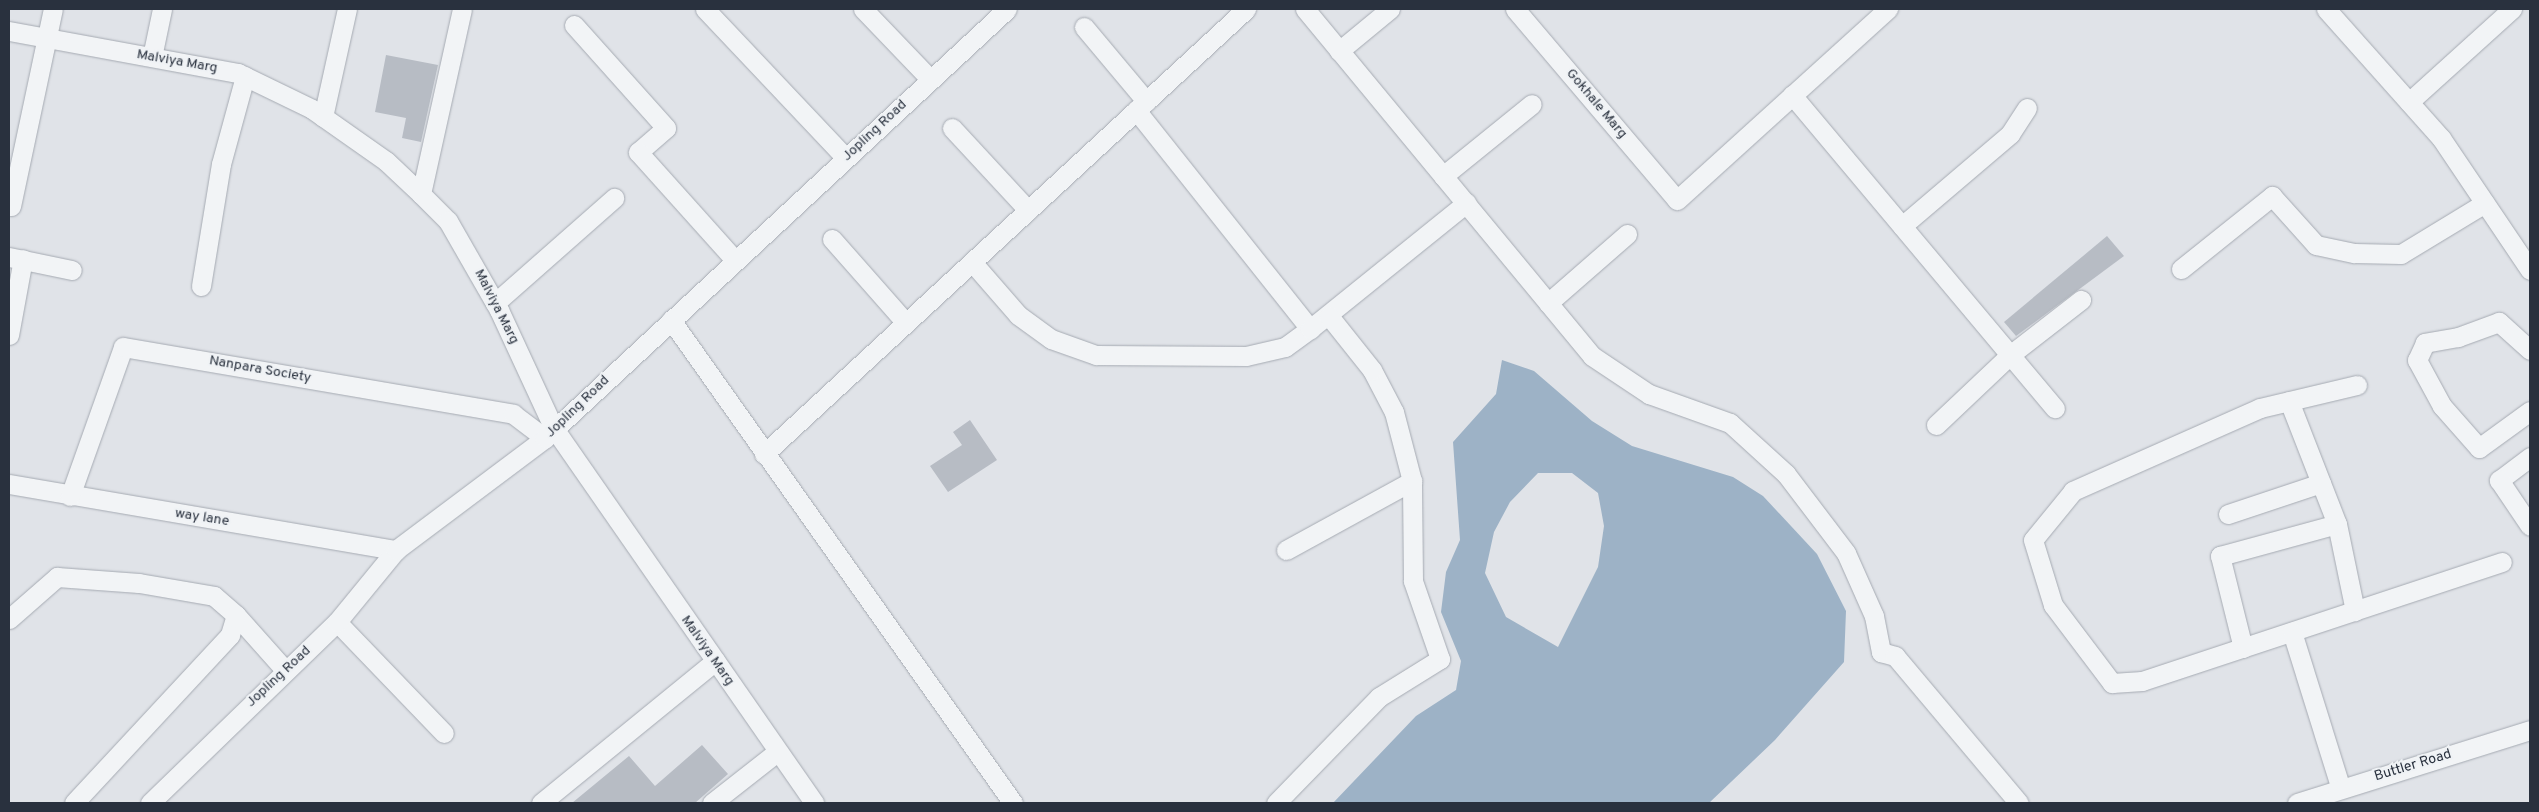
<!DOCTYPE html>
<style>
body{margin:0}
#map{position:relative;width:2539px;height:812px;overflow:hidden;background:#e0e3e8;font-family:Overpass,sans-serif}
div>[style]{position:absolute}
.water>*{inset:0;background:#9db2c6}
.building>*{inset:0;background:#b7bcc4}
.roads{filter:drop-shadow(0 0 1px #a5aab2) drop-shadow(0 0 1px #a5aab2)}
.minor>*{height:19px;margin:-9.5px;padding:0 9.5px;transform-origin:9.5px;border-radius:9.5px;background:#f2f4f6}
span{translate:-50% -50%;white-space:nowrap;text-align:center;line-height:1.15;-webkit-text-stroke:4px #eff2f5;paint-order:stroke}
.street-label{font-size:14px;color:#29313e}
.frame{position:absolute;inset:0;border:10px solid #29313e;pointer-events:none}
</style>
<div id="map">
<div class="water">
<i style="clip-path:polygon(evenodd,1502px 360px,1534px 371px,1592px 421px,1632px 446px,1733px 477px,1763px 496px,1817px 554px,1846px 611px,1844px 662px,1775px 740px,1709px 803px,1333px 803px,1416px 716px,1456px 690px,1461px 661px,1441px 612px,1446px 572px,1460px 540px,1453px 442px,1496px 394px,1502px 360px,1538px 473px,1572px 473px,1598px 493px,1604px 526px,1598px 567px,1558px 647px,1506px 617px,1485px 573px,1494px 532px,1510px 502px,1538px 473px)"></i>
</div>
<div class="building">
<i style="clip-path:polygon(386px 55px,438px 65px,421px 142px,402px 138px,406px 118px,375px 112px)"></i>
<i style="clip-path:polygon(2107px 236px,2124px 256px,2016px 336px,2004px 322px)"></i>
<i style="clip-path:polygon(970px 420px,997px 460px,948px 492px,930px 466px,962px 445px,953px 432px)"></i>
<i style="clip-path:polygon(702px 745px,728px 774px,695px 803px,572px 803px,629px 756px,655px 786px)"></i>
</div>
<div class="roads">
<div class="minor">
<i style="left:705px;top:9px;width:205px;rotate:46.6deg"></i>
<i style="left:863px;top:9px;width:98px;rotate:46.2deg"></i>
<i style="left:1305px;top:9px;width:450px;rotate:50.4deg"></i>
<i style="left:1592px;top:356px;width:69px;rotate:33.7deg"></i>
<i style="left:1649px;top:394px;width:86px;rotate:19.7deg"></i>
<i style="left:1730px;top:423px;width:76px;rotate:42.3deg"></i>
<i style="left:1786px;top:474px;width:99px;rotate:52.8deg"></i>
<i style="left:1846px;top:553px;width:69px;rotate:66deg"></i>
<i style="left:1874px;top:616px;width:37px;rotate:79deg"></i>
<i style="left:1881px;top:652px;width:15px;rotate:16deg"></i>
<i style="left:1895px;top:656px;width:192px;rotate:49.9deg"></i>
<i style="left:1515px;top:9px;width:250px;rotate:49.7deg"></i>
<i style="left:1677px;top:200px;width:285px;rotate:-42.2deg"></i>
<i style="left:2326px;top:9px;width:173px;rotate:48.3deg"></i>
<i style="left:2441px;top:138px;width:159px;rotate:56deg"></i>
<i style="left:574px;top:25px;width:138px;rotate:48.2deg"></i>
<i style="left:666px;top:128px;width:37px;rotate:139deg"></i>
<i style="left:638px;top:152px;width:145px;rotate:48.1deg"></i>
<i style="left:1084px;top:27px;width:97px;rotate:50deg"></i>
<i style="left:9px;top:31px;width:233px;rotate:10.4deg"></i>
<i style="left:238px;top:73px;width:82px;rotate:25.9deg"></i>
<i style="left:312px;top:109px;width:90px;rotate:35.1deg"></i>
<i style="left:386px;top:161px;width:48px;rotate:43.3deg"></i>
<i style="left:421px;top:194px;width:38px;rotate:45deg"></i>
<i style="left:448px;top:221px;width:103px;rotate:60.2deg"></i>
<i style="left:499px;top:310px;width:129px;rotate:65.2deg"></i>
<i style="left:553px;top:427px;width:458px;rotate:55.2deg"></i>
<i style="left:1339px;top:51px;width:66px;rotate:-39.5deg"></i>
<i style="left:152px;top:57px;width:49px;rotate:-78.2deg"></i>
<i style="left:1792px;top:95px;width:409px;rotate:50deg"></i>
<i style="left:2409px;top:102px;width:139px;rotate:-42.1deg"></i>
<i style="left:1136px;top:110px;width:280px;rotate:51.5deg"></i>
<i style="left:323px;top:117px;width:111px;rotate:-77.5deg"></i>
<i style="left:952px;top:128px;width:112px;rotate:47.2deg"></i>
<i style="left:1443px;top:176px;width:114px;rotate:-39deg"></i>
<i style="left:421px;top:194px;width:189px;rotate:-77.5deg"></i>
<i style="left:11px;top:206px;width:201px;rotate:-78deg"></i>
<i style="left:1902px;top:226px;width:142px;rotate:-40.4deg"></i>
<i style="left:2010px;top:134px;width:31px;rotate:-57deg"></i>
<i style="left:832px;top:239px;width:112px;rotate:48.6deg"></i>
<i style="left:9px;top:257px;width:64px;rotate:11.7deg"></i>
<i style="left:972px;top:262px;width:70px;rotate:49deg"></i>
<i style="left:1018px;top:315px;width:41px;rotate:36deg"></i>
<i style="left:1051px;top:339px;width:48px;rotate:19.6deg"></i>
<i style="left:1096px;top:355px;width:150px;rotate:0.4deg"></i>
<i style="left:1246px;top:356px;width:40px;rotate:-13deg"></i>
<i style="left:1285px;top:347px;width:31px;rotate:-36deg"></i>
<i style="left:1310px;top:329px;width:201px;rotate:-38.9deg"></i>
<i style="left:2181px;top:269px;width:117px;rotate:-38.7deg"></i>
<i style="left:2272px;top:196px;width:66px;rotate:48.1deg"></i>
<i style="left:2316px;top:245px;width:39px;rotate:12deg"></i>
<i style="left:2354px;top:253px;width:47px;rotate:1.2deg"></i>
<i style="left:2401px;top:254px;width:98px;rotate:-31.3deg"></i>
<i style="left:201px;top:286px;width:124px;rotate:-80.7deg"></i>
<i style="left:221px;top:164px;width:91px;rotate:-74.7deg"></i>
<i style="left:495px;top:303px;width:159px;rotate:-41.4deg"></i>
<i style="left:1548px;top:303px;width:105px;rotate:-41.1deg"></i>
<i style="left:671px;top:320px;width:592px;rotate:54.7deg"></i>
<i style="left:9px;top:335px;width:77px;rotate:-79.6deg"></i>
<i style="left:2530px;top:350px;width:42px;rotate:-137.9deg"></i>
<i style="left:2499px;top:322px;width:44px;rotate:159.9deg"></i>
<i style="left:2458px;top:337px;width:34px;rotate:170deg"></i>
<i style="left:2425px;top:343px;width:19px;rotate:115deg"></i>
<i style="left:2417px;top:360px;width:52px;rotate:61.5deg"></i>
<i style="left:2442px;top:406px;width:56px;rotate:48.6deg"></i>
<i style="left:2479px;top:448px;width:63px;rotate:-36deg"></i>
<i style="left:2357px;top:385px;width:100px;rotate:166.7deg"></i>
<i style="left:2260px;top:408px;width:205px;rotate:156.1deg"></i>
<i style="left:2073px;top:491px;width:63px;rotate:129.2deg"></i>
<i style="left:2033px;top:540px;width:68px;rotate:72.9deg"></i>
<i style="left:2053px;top:605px;width:98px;rotate:52.9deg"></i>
<i style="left:2112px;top:683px;width:30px;rotate:-4deg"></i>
<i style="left:2142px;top:681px;width:379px;rotate:-18.3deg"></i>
<i style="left:2289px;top:401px;width:132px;rotate:68.7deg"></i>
<i style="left:2337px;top:524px;width:89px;rotate:78.3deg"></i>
<i style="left:1936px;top:425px;width:102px;rotate:-43.4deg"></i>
<i style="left:2010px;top:355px;width:90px;rotate:-37.8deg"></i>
<i style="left:764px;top:454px;width:656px;rotate:-42.71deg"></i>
<i style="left:2530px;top:457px;width:39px;rotate:143deg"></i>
<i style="left:2499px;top:480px;width:55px;rotate:56deg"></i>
<i style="left:9px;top:484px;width:393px;rotate:9.7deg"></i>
<i style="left:70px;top:496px;width:158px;rotate:-70.4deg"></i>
<i style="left:123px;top:347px;width:396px;rotate:9.7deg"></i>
<i style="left:513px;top:414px;width:40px;rotate:37deg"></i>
<i style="left:2228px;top:514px;width:98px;rotate:-18.4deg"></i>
<i style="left:1286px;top:550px;width:144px;rotate:-28.7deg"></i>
<i style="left:236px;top:615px;width:74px;rotate:48.3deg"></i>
<i style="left:9px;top:619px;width:64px;rotate:-41.2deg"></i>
<i style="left:57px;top:577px;width:82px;rotate:4.2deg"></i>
<i style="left:139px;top:583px;width:76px;rotate:9.8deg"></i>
<i style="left:214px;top:596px;width:29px;rotate:41deg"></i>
<i style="left:236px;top:615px;width:21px;rotate:107deg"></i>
<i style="left:230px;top:635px;width:229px;rotate:132.9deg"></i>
<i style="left:337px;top:622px;width:154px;rotate:46.1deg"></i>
<i style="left:2292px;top:632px;width:164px;rotate:72.7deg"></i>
<i style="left:2243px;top:648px;width:95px;rotate:-104deg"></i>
<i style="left:2220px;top:556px;width:121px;rotate:-15.3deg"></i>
<i style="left:150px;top:803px;width:260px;rotate:-44.1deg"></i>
<i style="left:337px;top:622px;width:93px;rotate:-50.7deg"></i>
<i style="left:396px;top:550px;width:186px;rotate:-36.9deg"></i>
<i style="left:545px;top:438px;width:630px;rotate:-42.88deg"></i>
<i style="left:541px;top:803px;width:225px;rotate:-39.2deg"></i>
<i style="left:712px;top:803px;width:83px;rotate:-38.1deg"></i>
<i style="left:1276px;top:803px;width:148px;rotate:-45.8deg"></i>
<i style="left:1379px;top:697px;width:72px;rotate:-31.9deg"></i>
<i style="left:1440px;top:659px;width:83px;rotate:-109.1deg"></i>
<i style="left:1413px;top:581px;width:100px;rotate:-90.6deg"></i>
<i style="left:1412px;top:481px;width:71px;rotate:-104.6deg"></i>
<i style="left:1394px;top:412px;width:47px;rotate:-117.6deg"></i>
<i style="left:1372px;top:370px;width:69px;rotate:-128.5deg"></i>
<i style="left:2297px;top:803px;width:244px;rotate:-17.4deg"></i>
</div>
</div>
<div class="street-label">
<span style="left:177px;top:62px;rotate:10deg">Malviya Marg</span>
<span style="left:1596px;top:104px;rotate:50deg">Gokhale Marg</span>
<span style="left:875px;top:131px;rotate:-43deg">Jopling Road</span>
<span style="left:496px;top:307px;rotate:63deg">Malviya Marg</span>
<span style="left:260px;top:370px;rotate:10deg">Nanpara Society</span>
<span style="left:578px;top:407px;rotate:-44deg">Jopling Road</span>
<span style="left:202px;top:518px;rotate:9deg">way lane</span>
<span style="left:707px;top:651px;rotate:55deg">Malviya Marg</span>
<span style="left:279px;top:677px;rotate:-43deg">Jopling Road</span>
<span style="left:2413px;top:766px;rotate:-17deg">Buttler Road</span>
</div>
<div class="frame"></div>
</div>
